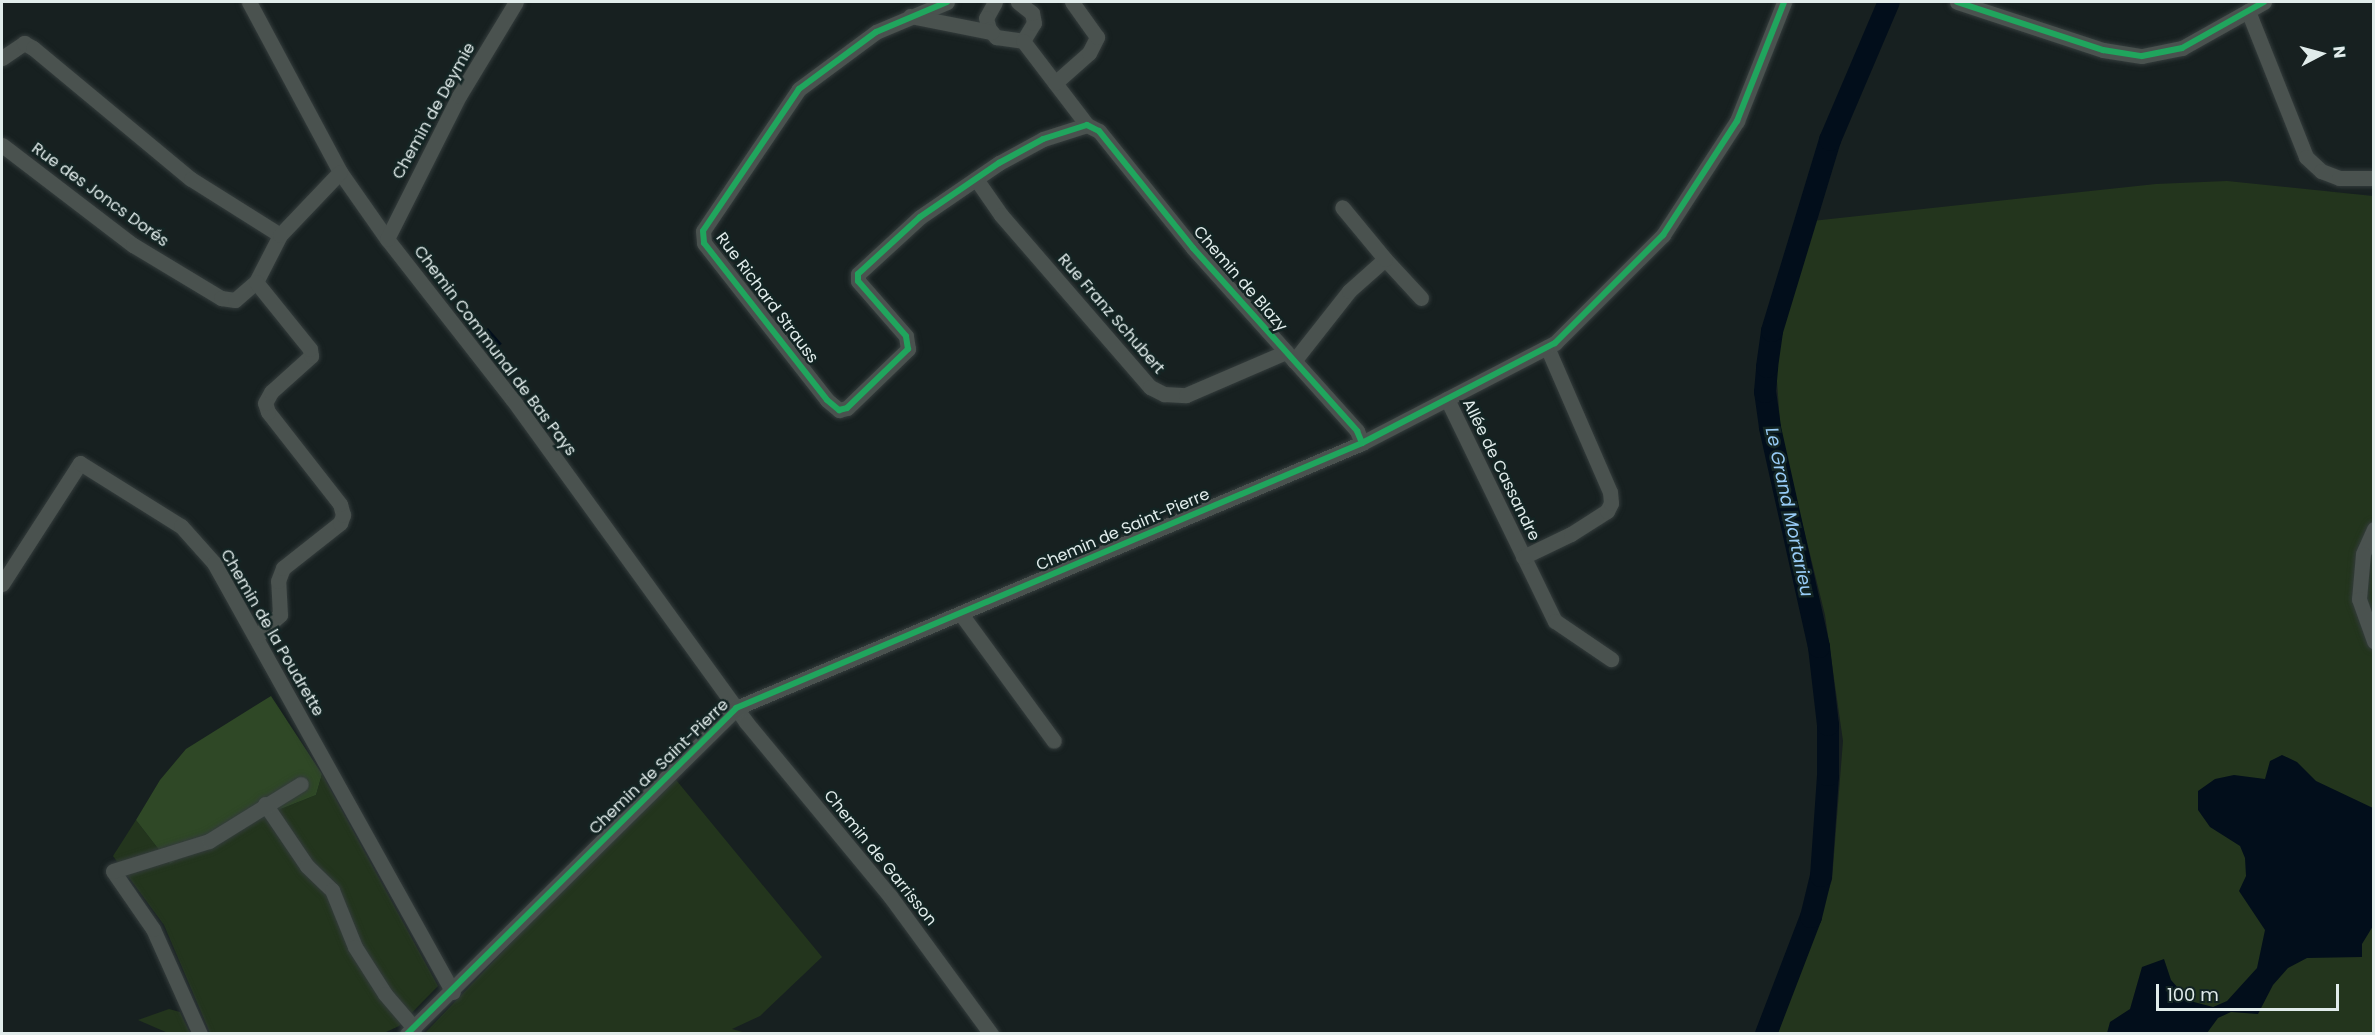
<!DOCTYPE html>
<meta charset="utf-8">
<style>
body{margin:0}
#map{position:relative;width:2375px;height:1035px;overflow:hidden;background:#172020;font-family:Poppins,sans-serif}
div>[style]{position:absolute}
.green>*{inset:0;background:#23351d}
.forest>*{inset:0;background:#2f4826}
.water>*{inset:0;background:#020e1b;transform-origin:0 0}
.river>*{height:22px;margin:-11px;padding:0 11px;transform-origin:11px;border-radius:11px;background:#020e1b}
.roads{filter:drop-shadow(0 0 2px #343c3c) drop-shadow(0 0 2px #343c3c)}
.minor>*{height:15px;margin:-7.5px;padding:0 7.5px;transform-origin:7.5px;border-radius:7.5px;background:#4a524f}
.cycleway>*{height:6px;margin:-3px;padding:0 3px;transform-origin:3px;border-radius:3px;background:#20a55d}
span{translate:-50% -50%;white-space:nowrap;text-align:center;line-height:1.15;-webkit-text-stroke:5px #132423;paint-order:stroke}
.street-label{font-size:16px;color:#e1eceb}
.water-label{font-size:18px;color:#98ccf6;font-style:italic}
.frame{position:absolute;inset:0;border:3px solid #e1eceb;pointer-events:none}
.north{position:absolute;left:2291px;top:24px;width:60px;height:60px;-webkit-text-stroke:4px #132423;paint-order:stroke;rotate:84deg;font-size:16px;font-weight:700;line-height:24px;text-align:center;color:#e1eceb}
.north::after{content:'';display:block;margin:auto;width:21px;height:27px;background:#e1eceb;clip-path:polygon(50% 0,100% 100%,50% 72%,0 100%)}
.scale{position:absolute;left:2156px;top:984px;width:183px;height:27px;box-sizing:border-box;border:3px solid #e1eceb;border-top:0;padding-left:8px;font-size:18px;line-height:21px;white-space:nowrap;color:#e1eceb;-webkit-text-stroke:4px #132423;paint-order:stroke}
</style>
<div id="map">
<div class="green">
<i style="clip-path:polygon(2227px 181px,2373px 196px,2373px 1033px,1778px 1033px,1832px 880px,1843px 741px,1825px 615px,1781px 437px,1775px 353px,1812px 221px,2156px 184px)"></i>
<i style="clip-path:polygon(322px 774px,438px 986px,399px 1026px,384px 1033px,210px 1033px,164px 925px,113px 856px,136px 820px,170px 864px,258px 818px,316px 795px)"></i>
<i style="clip-path:polygon(672px 775px,822px 957px,760px 1016px,732px 1029px,746px 1033px,424px 1034px)"></i>
<i style="clip-path:polygon(169px 1009px,180px 1012px,190px 1033px,168px 1033px,138px 1020px)"></i>
</div>
<div class="forest">
<i style="clip-path:polygon(271px 696px,322px 774px,316px 795px,258px 818px,170px 864px,136px 820px,160px 780px,186px 749px)"></i>
</div>
<div class="water">
<i style="left:488px;top:328px;width:21px;height:11px;rotate:49deg"></i>
<i style="clip-path:polygon(2282px 755px,2297px 762px,2316px 781px,2373px 808px,2373px 926px,2362px 944px,2362px 957px,2307px 958px,2288px 968px,2273px 985px,2258px 1014px,2231px 1012px,2218px 1018px,2207px 1033px,2107px 1033px,2110px 1022px,2130px 1009px,2142px 967px,2164px 959px,2171px 980px,2179px 989px,2194px 1002px,2213px 1007px,2227px 1001px,2257px 968px,2265px 930px,2239px 891px,2246px 876px,2245px 858px,2240px 846px,2210px 827px,2198px 810px,2198px 791px,2215px 779px,2234px 775px,2265px 779px,2270px 761px)"></i>
</div>
<div class="river">
<i style="left:1766px;top:1034px;width:125px;rotate:-69deg"></i>
<i style="left:1811px;top:917px;width:42px;rotate:-76.3deg"></i>
<i style="left:1821px;top:876px;width:101px;rotate:-86deg"></i>
<i style="left:1828px;top:775px;width:50px;rotate:-90deg"></i>
<i style="left:1828px;top:725px;width:79px;rotate:-96.6deg"></i>
<i style="left:1819px;top:647px;width:225px;rotate:-102.6deg"></i>
<i style="left:1770px;top:427px;width:35px;rotate:-98deg"></i>
<i style="left:1765px;top:392px;width:25px;rotate:-85deg"></i>
<i style="left:1767px;top:367px;width:36px;rotate:-82deg"></i>
<i style="left:1772px;top:331px;width:200px;rotate:-73.1deg"></i>
<i style="left:1830px;top:140px;width:150px;rotate:-66.9deg"></i>
</div>
<div class="roads">
<div class="minor">
<i style="left:249px;top:2px;width:193px;rotate:61.8deg"></i>
<i style="left:340px;top:172px;width:82px;rotate:55deg"></i>
<i style="left:387px;top:239px;width:204px;rotate:52deg"></i>
<i style="left:513px;top:400px;width:397px;rotate:54.1deg"></i>
<i style="left:746px;top:722px;width:226px;rotate:50.4deg"></i>
<i style="left:890px;top:896px;width:171px;rotate:53.8deg"></i>
<i style="left:947px;top:2px;width:77px;rotate:157.1deg"></i>
<i style="left:876px;top:32px;width:96px;rotate:143.5deg"></i>
<i style="left:799px;top:89px;width:171px;rotate:124.1deg"></i>
<i style="left:703px;top:231px;width:12px;rotate:85deg"></i>
<i style="left:704px;top:243px;width:199px;rotate:51.9deg"></i>
<i style="left:827px;top:400px;width:16px;rotate:40deg"></i>
<i style="left:839px;top:410px;width:8px;rotate:-14deg"></i>
<i style="left:847px;top:408px;width:85px;rotate:-44deg"></i>
<i style="left:908px;top:349px;width:13px;rotate:-99deg"></i>
<i style="left:906px;top:336px;width:73px;rotate:-131.1deg"></i>
<i style="left:858px;top:281px;width:7px;rotate:-90deg"></i>
<i style="left:858px;top:274px;width:84px;rotate:-42.6deg"></i>
<i style="left:920px;top:217px;width:96px;rotate:-34.4deg"></i>
<i style="left:999px;top:163px;width:50px;rotate:-28.6deg"></i>
<i style="left:1043px;top:139px;width:46px;rotate:-17.7deg"></i>
<i style="left:1087px;top:125px;width:13px;rotate:27deg"></i>
<i style="left:1099px;top:131px;width:150px;rotate:51.2deg"></i>
<i style="left:1193px;top:248px;width:246px;rotate:48.1deg"></i>
<i style="left:1357px;top:431px;width:13px;rotate:67deg"></i>
<i style="left:995px;top:2px;width:18px;rotate:119deg"></i>
<i style="left:986px;top:18px;width:11px;rotate:75deg"></i>
<i style="left:989px;top:29px;width:11px;rotate:49deg"></i>
<i style="left:996px;top:37px;width:27px;rotate:8deg"></i>
<i style="left:1023px;top:41px;width:21px;rotate:-59deg"></i>
<i style="left:1034px;top:23px;width:10px;rotate:-101deg"></i>
<i style="left:1032px;top:13px;width:18px;rotate:-142deg"></i>
<i style="left:1957px;top:2px;width:154px;rotate:18.2deg"></i>
<i style="left:2103px;top:50px;width:39px;rotate:9deg"></i>
<i style="left:2142px;top:56px;width:41px;rotate:-11.3deg"></i>
<i style="left:2182px;top:48px;width:94px;rotate:-29.3deg"></i>
<i style="left:2248px;top:11px;width:157px;rotate:68.3deg"></i>
<i style="left:2306px;top:157px;width:21px;rotate:43deg"></i>
<i style="left:2321px;top:171px;width:19px;rotate:21deg"></i>
<i style="left:2339px;top:178px;width:35px"></i>
<i style="left:910px;top:16px;width:83px;rotate:11.2deg"></i>
<i style="left:1023px;top:41px;width:106px;rotate:52.7deg"></i>
<i style="left:2px;top:58px;width:27px;rotate:-34deg"></i>
<i style="left:24px;top:43px;width:10px;rotate:29deg"></i>
<i style="left:33px;top:48px;width:205px;rotate:39.7deg"></i>
<i style="left:191px;top:179px;width:105px;rotate:32.2deg"></i>
<i style="left:1055px;top:83px;width:45px;rotate:-41.4deg"></i>
<i style="left:1089px;top:53px;width:18px;rotate:-63deg"></i>
<i style="left:1097px;top:37px;width:43px;rotate:-125.5deg"></i>
<i style="left:2px;top:145px;width:165px;rotate:37.4deg"></i>
<i style="left:133px;top:245px;width:103px;rotate:31.1deg"></i>
<i style="left:221px;top:298px;width:14px;rotate:8deg"></i>
<i style="left:235px;top:300px;width:28px;rotate:-41deg"></i>
<i style="left:256px;top:282px;width:53px;rotate:-62.9deg"></i>
<i style="left:280px;top:235px;width:87px;rotate:-46.4deg"></i>
<i style="left:976px;top:179px;width:44px;rotate:55.2deg"></i>
<i style="left:1001px;top:215px;width:228px;rotate:49.1deg"></i>
<i style="left:1150px;top:387px;width:16px;rotate:27deg"></i>
<i style="left:1164px;top:394px;width:22px;rotate:3deg"></i>
<i style="left:1186px;top:395px;width:109px;rotate:-23.3deg"></i>
<i style="left:387px;top:239px;width:160px;rotate:-63.3deg"></i>
<i style="left:459px;top:96px;width:110px;rotate:-58.8deg"></i>
<i style="left:1385px;top:259px;width:53px;rotate:47.3deg"></i>
<i style="left:1294px;top:361px;width:89px;rotate:-51.8deg"></i>
<i style="left:1349px;top:291px;width:48px;rotate:-41.6deg"></i>
<i style="left:1385px;top:259px;width:67px;rotate:-129.6deg"></i>
<i style="left:1447px;top:399px;width:247px;rotate:64.1deg"></i>
<i style="left:1555px;top:621px;width:68px;rotate:34.2deg"></i>
<i style="left:2374px;top:529px;width:27px;rotate:114deg"></i>
<i style="left:2363px;top:554px;width:45px;rotate:95.1deg"></i>
<i style="left:2359px;top:599px;width:45px;rotate:70.3deg"></i>
<i style="left:1523px;top:557px;width:53px;rotate:-25.6deg"></i>
<i style="left:1571px;top:534px;width:43px;rotate:-32.6deg"></i>
<i style="left:1607px;top:511px;width:9px;rotate:-63deg"></i>
<i style="left:1611px;top:503px;width:11px;rotate:-95deg"></i>
<i style="left:1610px;top:492px;width:158px;rotate:-113.5deg"></i>
<i style="left:2px;top:584px;width:144px;rotate:-57.2deg"></i>
<i style="left:80px;top:463px;width:119px;rotate:32deg"></i>
<i style="left:181px;top:526px;width:50px;rotate:48.3deg"></i>
<i style="left:214px;top:563px;width:491px;rotate:60.9deg"></i>
<i style="left:961px;top:614px;width:157px;rotate:53.8deg"></i>
<i style="left:256px;top:637px;width:33px;rotate:-43deg"></i>
<i style="left:280px;top:615px;width:34px;rotate:-93deg"></i>
<i style="left:278px;top:581px;width:14px;rotate:-69deg"></i>
<i style="left:283px;top:568px;width:73px;rotate:-38.3deg"></i>
<i style="left:340px;top:523px;width:9px;rotate:-69deg"></i>
<i style="left:343px;top:515px;width:11px;rotate:-105deg"></i>
<i style="left:340px;top:504px;width:117px;rotate:-128deg"></i>
<i style="left:268px;top:412px;width:9px;rotate:-108deg"></i>
<i style="left:265px;top:403px;width:13px;rotate:-61deg"></i>
<i style="left:271px;top:392px;width:54px;rotate:-42deg"></i>
<i style="left:311px;top:356px;width:7px;rotate:-98deg"></i>
<i style="left:310px;top:349px;width:86px;rotate:-128.9deg"></i>
<i style="left:265px;top:804px;width:75px;rotate:55.9deg"></i>
<i style="left:307px;top:866px;width:35px;rotate:44deg"></i>
<i style="left:332px;top:890px;width:61px;rotate:68deg"></i>
<i style="left:355px;top:947px;width:56px;rotate:57.4deg"></i>
<i style="left:385px;top:994px;width:45px;rotate:49.5deg"></i>
<i style="left:200px;top:1034px;width:115px;rotate:-114.1deg"></i>
<i style="left:153px;top:929px;width:70px;rotate:-124.6deg"></i>
<i style="left:113px;top:871px;width:101px;rotate:-17.4deg"></i>
<i style="left:209px;top:841px;width:108px;rotate:-31.8deg"></i>
<i style="left:407px;top:1034px;width:463px;rotate:-44.7deg"></i>
<i style="left:736px;top:708px;width:680px;rotate:-22.94deg"></i>
<i style="left:1362px;top:443px;width:217px;rotate:-27.4deg"></i>
<i style="left:1555px;top:343px;width:153px;rotate:-45deg"></i>
<i style="left:1663px;top:235px;width:136px;rotate:-57deg"></i>
<i style="left:1737px;top:121px;width:128px;rotate:-68.4deg"></i>
</div>
</div>
<div class="cycleway">
<i style="left:947px;top:2px;width:77px;rotate:157.1deg"></i>
<i style="left:876px;top:32px;width:96px;rotate:143.5deg"></i>
<i style="left:799px;top:89px;width:171px;rotate:124.1deg"></i>
<i style="left:703px;top:231px;width:12px;rotate:85deg"></i>
<i style="left:704px;top:243px;width:199px;rotate:51.9deg"></i>
<i style="left:827px;top:400px;width:16px;rotate:40deg"></i>
<i style="left:839px;top:410px;width:8px;rotate:-14deg"></i>
<i style="left:847px;top:408px;width:85px;rotate:-44deg"></i>
<i style="left:908px;top:349px;width:13px;rotate:-99deg"></i>
<i style="left:906px;top:336px;width:73px;rotate:-131.1deg"></i>
<i style="left:858px;top:281px;width:7px;rotate:-90deg"></i>
<i style="left:858px;top:274px;width:84px;rotate:-42.6deg"></i>
<i style="left:920px;top:217px;width:96px;rotate:-34.4deg"></i>
<i style="left:999px;top:163px;width:50px;rotate:-28.6deg"></i>
<i style="left:1043px;top:139px;width:46px;rotate:-17.7deg"></i>
<i style="left:1087px;top:125px;width:13px;rotate:27deg"></i>
<i style="left:1099px;top:131px;width:150px;rotate:51.2deg"></i>
<i style="left:1193px;top:248px;width:246px;rotate:48.1deg"></i>
<i style="left:1357px;top:431px;width:13px;rotate:67deg"></i>
<i style="left:1957px;top:2px;width:154px;rotate:18.2deg"></i>
<i style="left:2103px;top:50px;width:39px;rotate:9deg"></i>
<i style="left:2142px;top:56px;width:41px;rotate:-11.3deg"></i>
<i style="left:2182px;top:48px;width:94px;rotate:-29.3deg"></i>
<i style="left:407px;top:1034px;width:463px;rotate:-44.7deg"></i>
<i style="left:736px;top:708px;width:680px;rotate:-22.94deg"></i>
<i style="left:1362px;top:443px;width:217px;rotate:-27.4deg"></i>
<i style="left:1555px;top:343px;width:153px;rotate:-45deg"></i>
<i style="left:1663px;top:235px;width:136px;rotate:-57deg"></i>
<i style="left:1737px;top:121px;width:128px;rotate:-68.4deg"></i>
</div>
<div class="street-label">
<span style="left:434px;top:111px;rotate:-61deg">Chemin de Deymie</span>
<span style="left:100px;top:195px;rotate:36deg">Rue des Joncs Dorés</span>
<span style="left:1240px;top:279px;rotate:49deg">Chemin de Blazy</span>
<span style="left:767px;top:298px;rotate:53deg">Rue Richard Strauss</span>
<span style="left:1111px;top:314px;rotate:49deg">Rue Franz Schubert</span>
<span style="left:495px;top:351px;rotate:53deg">Chemin Communal de Bas Pays</span>
<span style="left:1501px;top:470px;rotate:64deg">Allée de Cassandre</span>
<span style="left:1123px;top:530px;rotate:-23deg">Chemin de Saint-Pierre</span>
<span style="left:272px;top:633px;rotate:60deg">Chemin de la Poudrette</span>
<span style="left:659px;top:767px;rotate:-44deg">Chemin de Saint-Pierre</span>
<span style="left:880px;top:858px;rotate:51deg">Chemin de Garrisson</span>
</div>
<div class="water-label">
<span style="left:1789px;top:512px;rotate:78deg">Le Grand Mortarieu</span>
</div>
<div class="frame"></div>
<div class="north">N</div>
<div class="scale">100 m</div>
</div>
